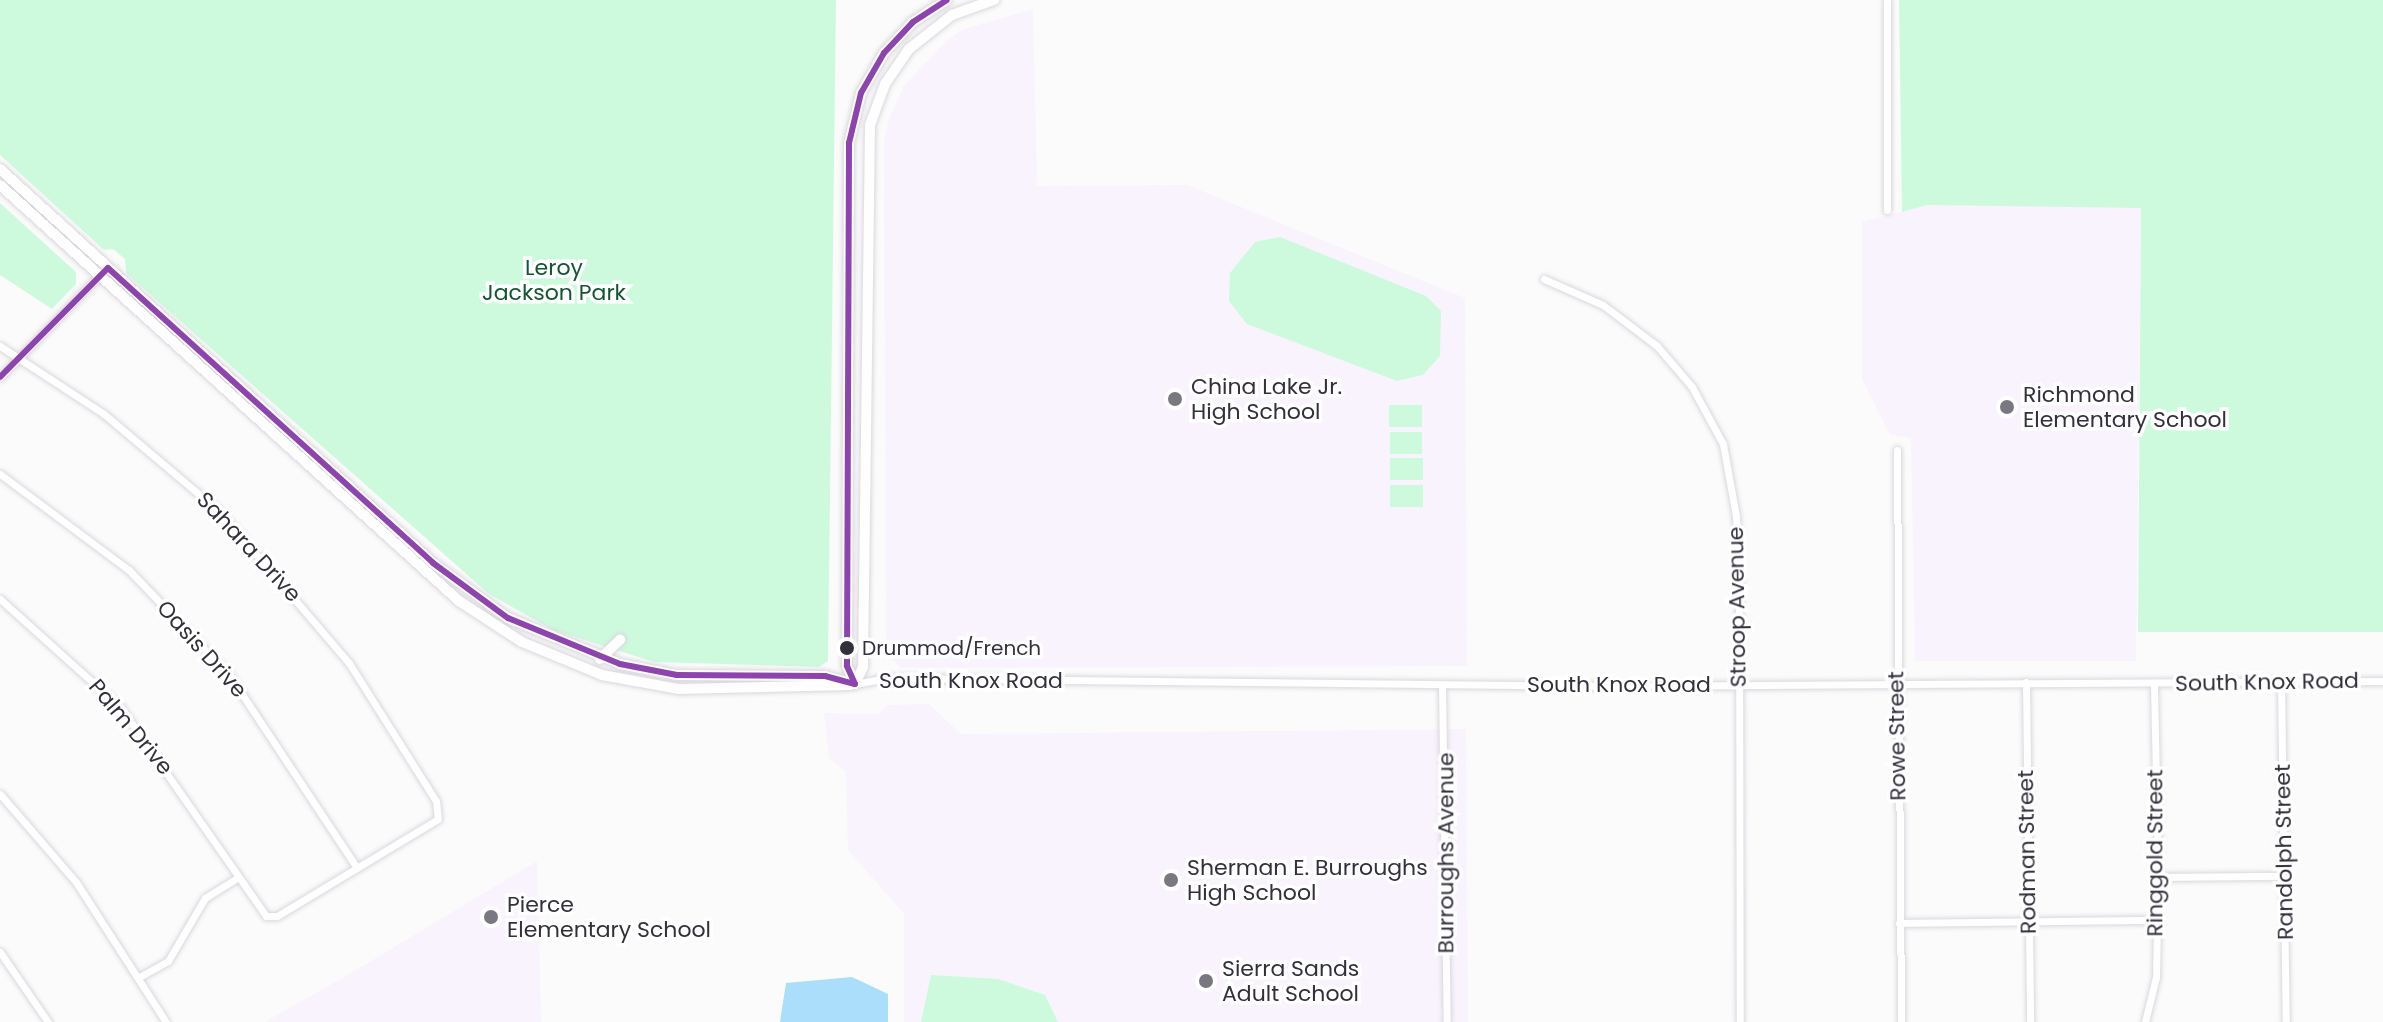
<!DOCTYPE html>
<style>
body{margin:0}
#map{position:relative;width:2383px;height:1022px;overflow:hidden;background:#fbfbfb;font-family:Poppins,sans-serif}
div>[style]{position:absolute}
.education>*{inset:0;background:#f8f3fd}
.green>*{inset:0;background:#cdfadd;transform-origin:0 0}
.water>*{inset:0;background:#abdefa}
.roads{filter:drop-shadow(0 0 2px #dad7de) drop-shadow(0 0 2px #dad7de)}
.street>*{height:7px;margin:-3.5px;padding:0 3.5px;transform-origin:3.5px;border-radius:3.5px;background:#fefefe}
.secondary>*{height:10px;margin:-5px;padding:0 5px;transform-origin:5px;border-radius:5px;background:#fefefe}
.bus-1>*{height:6px;margin:-3px;padding:0 3px;transform-origin:3px;border-radius:3px;background:#8e44ad}
.dots>*{width:22px;height:22px;translate:-50% -50%;box-sizing:border-box;border:4px solid #fff;border-radius:50%}
span{translate:-50% -50%;white-space:nowrap;text-align:center;line-height:1.15;-webkit-text-stroke:7px #fff;paint-order:stroke}
.bus-label{font-size:20px;color:#33303c}
.left{translate:0 -50%;text-align:left}
.park-label{font-size:22px;color:#125533}
.poi-label{font-size:22px;color:#33303c}
.street-label{font-size:22px;color:#33303c}
</style>
<div id="map">
<div class="education">
<i style="clip-path:polygon(1033px 9px,1037px 186px,1187px 185px,1465px 298px,1467px 666px,901px 668px,886px 652px,884px 141px,890px 116px,904px 86px,946px 41px,964px 29px)"></i>
<i style="clip-path:polygon(1927px 205px,2141px 207px,2136px 661px,1915px 661px,1911px 438px,1890px 435px,1862px 379px,1862px 222px)"></i>
<i style="clip-path:polygon(929px 704px,961px 734px,1466px 729px,1468px 1022px,904px 1022px,904px 914px,848px 850px,846px 772px,829px 758px,824px 713px,878px 714px,887px 705px)"></i>
<i style="clip-path:polygon(537px 861px,541px 1022px,265px 1022px,353px 972px)"></i>
</div>
<div class="green">
<i style="clip-path:polygon(0 0,836px 0,828px 661px,819px 667px,654px 662px,553px 630px,489px 594px,126px 273px,125px 259px,113px 249px,104px 250px,0 155px)"></i>
<i style="clip-path:polygon(1899px 0,2383px 0,2383px 632px,2138px 632px,2141px 208px,1927px 205px,1902px 212px)"></i>
<i style="clip-path:polygon(0 203px,76px 272px,76px 284px,52px 309px,0 275px)"></i>
<i style="clip-path:polygon(1280px 237px,1426px 296px,1441px 311px,1440px 356px,1423px 375px,1397px 381px,1247px 324px,1229px 301px,1230px 273px,1255px 242px)"></i>
<i style="left:1389px;top:405px;width:33px;height:22px"></i>
<i style="left:1390px;top:432px;width:32px;height:22px"></i>
<i style="left:1390px;top:458px;width:33px;height:22px"></i>
<i style="left:1390px;top:485px;width:33px;height:22px"></i>
<i style="clip-path:polygon(931px 975px,998px 979px,1045px 995px,1058px 1022px,921px 1022px)"></i>
</div>
<div class="water">
<i style="clip-path:polygon(852px 977px,888px 994px,888px 1022px,780px 1022px,786px 983px)"></i>
</div>
<div class="roads">
<div class="street">
<i style="left:1887px;top:0;width:210px;rotate:90deg"></i>
<i style="left:1544px;top:279px;width:64px;rotate:23.8deg"></i>
<i style="left:1603px;top:305px;width:68px;rotate:37.2deg"></i>
<i style="left:1657px;top:346px;width:54px;rotate:49.5deg"></i>
<i style="left:1692px;top:387px;width:65px;rotate:61.5deg"></i>
<i style="left:1723px;top:444px;width:73px;rotate:79.8deg"></i>
<i style="left:1736px;top:516px;width:62px;rotate:87.2deg"></i>
<i style="left:1739px;top:578px;width:444px;rotate:89.9deg"></i>
<i style="left:0;top:346px;width:124px;rotate:33.2deg"></i>
<i style="left:104px;top:414px;width:152px;rotate:40.2deg"></i>
<i style="left:220px;top:512px;width:199px;rotate:49.5deg"></i>
<i style="left:349px;top:663px;width:163px;rotate:57.8deg"></i>
<i style="left:436px;top:801px;width:18px;rotate:84deg"></i>
<i style="left:438px;top:819px;width:188px;rotate:148.9deg"></i>
<i style="left:277px;top:916px;width:11px;rotate:180deg"></i>
<i style="left:266px;top:916px;width:254px;rotate:-124.9deg"></i>
<i style="left:121px;top:708px;width:163px;rotate:-138deg"></i>
<i style="left:0;top:377px;width:147px;rotate:-45.6deg"></i>
<i style="left:1897px;top:450px;width:572px;rotate:89.6deg"></i>
<i style="left:0;top:474px;width:161px;rotate:36.7deg"></i>
<i style="left:129px;top:570px;width:146px;rotate:46.4deg"></i>
<i style="left:230px;top:676px;width:230px;rotate:56.5deg"></i>
<i style="left:2281px;top:681px;width:341px;rotate:89.2deg"></i>
<i style="left:2026px;top:682px;width:340px;rotate:89.3deg"></i>
<i style="left:855px;top:684px;width:33px;rotate:-11deg"></i>
<i style="left:887px;top:678px;width:721px;rotate:0.64deg"></i>
<i style="left:1608px;top:686px;width:775px;rotate:-0.37deg"></i>
<i style="left:1442px;top:684px;width:338px;rotate:89.2deg"></i>
<i style="left:0;top:794px;width:116px;rotate:49.2deg"></i>
<i style="left:76px;top:882px;width:166px;rotate:57.3deg"></i>
<i style="left:2158px;top:877px;width:126px;rotate:-0.5deg"></i>
<i style="left:1899px;top:923px;width:256px;rotate:-0.7deg"></i>
<i style="left:0;top:952px;width:85px;rotate:55.6deg"></i>
<i style="left:141px;top:976px;width:31px;rotate:-29deg"></i>
<i style="left:168px;top:961px;width:73px;rotate:-59.6deg"></i>
<i style="left:205px;top:898px;width:38px;rotate:-32deg"></i>
<i style="left:2145px;top:1022px;width:46px;rotate:-76.3deg"></i>
<i style="left:2156px;top:977px;width:100px;rotate:-88.9deg"></i>
<i style="left:2158px;top:877px;width:194px;rotate:-91.2deg"></i>
</div>
<div class="secondary">
<i style="left:0;top:169px;width:585px;rotate:42.3deg"></i>
<i style="left:433px;top:563px;width:93px;rotate:36.3deg"></i>
<i style="left:508px;top:618px;width:121px;rotate:22.3deg"></i>
<i style="left:620px;top:664px;width:58px;rotate:10.9deg"></i>
<i style="left:677px;top:675px;width:148px;rotate:0.4deg"></i>
<i style="left:825px;top:676px;width:31px;rotate:15deg"></i>
<i style="left:0;top:185px;width:619px;rotate:42.19deg"></i>
<i style="left:459px;top:601px;width:75px;rotate:33.1deg"></i>
<i style="left:522px;top:642px;width:87px;rotate:22.4deg"></i>
<i style="left:602px;top:675px;width:77px;rotate:10.4deg"></i>
<i style="left:678px;top:689px;width:172px;rotate:-1.3deg"></i>
<i style="left:600px;top:659px;width:28px;rotate:-44deg"></i>
<i style="left:855px;top:684px;width:19px;rotate:-65deg"></i>
<i style="left:863px;top:667px;width:542px;rotate:-89.26deg"></i>
<i style="left:870px;top:125px;width:44px;rotate:-69.9deg"></i>
<i style="left:885px;top:84px;width:42px;rotate:-55.6deg"></i>
<i style="left:909px;top:49px;width:55px;rotate:-38.3deg"></i>
<i style="left:952px;top:15px;width:45px;rotate:-19.7deg"></i>
<i style="left:855px;top:684px;width:20px;rotate:-114deg"></i>
<i style="left:847px;top:666px;width:523px;rotate:-89.78deg"></i>
<i style="left:849px;top:143px;width:51px;rotate:-76.5deg"></i>
<i style="left:861px;top:93px;width:46px;rotate:-60.1deg"></i>
<i style="left:884px;top:53px;width:42px;rotate:-46.9deg"></i>
<i style="left:913px;top:22px;width:40px;rotate:-32.9deg"></i>
</div>
</div>
<div class="bus-1">
<i style="left:0;top:377px;width:153px;rotate:-45.3deg"></i>
<i style="left:108px;top:268px;width:439px;rotate:42.2deg"></i>
<i style="left:433px;top:563px;width:93px;rotate:36.3deg"></i>
<i style="left:508px;top:618px;width:121px;rotate:22.3deg"></i>
<i style="left:620px;top:664px;width:58px;rotate:10.9deg"></i>
<i style="left:677px;top:675px;width:148px;rotate:0.4deg"></i>
<i style="left:825px;top:676px;width:31px;rotate:15deg"></i>
<i style="left:855px;top:684px;width:20px;rotate:-114deg"></i>
<i style="left:847px;top:666px;width:523px;rotate:-89.78deg"></i>
<i style="left:849px;top:143px;width:51px;rotate:-76.5deg"></i>
<i style="left:861px;top:93px;width:46px;rotate:-60.1deg"></i>
<i style="left:884px;top:53px;width:42px;rotate:-46.9deg"></i>
<i style="left:913px;top:22px;width:40px;rotate:-32.9deg"></i>
</div>
<div class="dots">
<i style="left:1175px;top:399px;background:#79777f"></i>
<i style="left:2007px;top:407px;background:#79777f"></i>
<i style="left:847px;top:648px;background:#33303c"></i>
<i style="left:1171px;top:880px;background:#79777f"></i>
<i style="left:491px;top:917px;background:#79777f"></i>
<i style="left:1206px;top:981px;background:#79777f"></i>
</div>
<div class="bus-label">
<span class="left" style="left:862px;top:648px">Drummod/French</span>
</div>
<div class="park-label">
<span style="left:554px;top:280px">Leroy<br>Jackson Park</span>
</div>
<div class="poi-label">
<span class="left" style="left:1191px;top:399px">China Lake Jr.<br>High School</span>
<span class="left" style="left:2023px;top:407px">Richmond<br>Elementary School</span>
<span class="left" style="left:1187px;top:880px">Sherman E. Burroughs<br>High School</span>
<span class="left" style="left:507px;top:917px">Pierce<br>Elementary School</span>
<span class="left" style="left:1222px;top:981px">Sierra Sands<br>Adult School</span>
</div>
<div class="street-label">
<span style="left:249px;top:547px;rotate:47deg">Sahara Drive</span>
<span style="left:1737px;top:607px;rotate:-91deg">Stroop Avenue</span>
<span style="left:202px;top:649px;rotate:48deg">Oasis Drive</span>
<span style="left:971px;top:681px">South Knox Road</span>
<span style="left:2267px;top:682px;rotate:-1deg">South Knox Road</span>
<span style="left:1619px;top:685px">South Knox Road</span>
<span style="left:131px;top:727px;rotate:50deg">Palm Drive</span>
<span style="left:1897px;top:736px;rotate:-91deg">Rowe Street</span>
<span style="left:2027px;top:852px;rotate:-91deg">Rodman Street</span>
<span style="left:2284px;top:852px;rotate:-91deg">Randolph Street</span>
<span style="left:1446px;top:853px;rotate:-90deg">Burroughs Avenue</span>
<span style="left:2155px;top:853px;rotate:-90deg">Ringgold Street</span>
</div>
</div>
